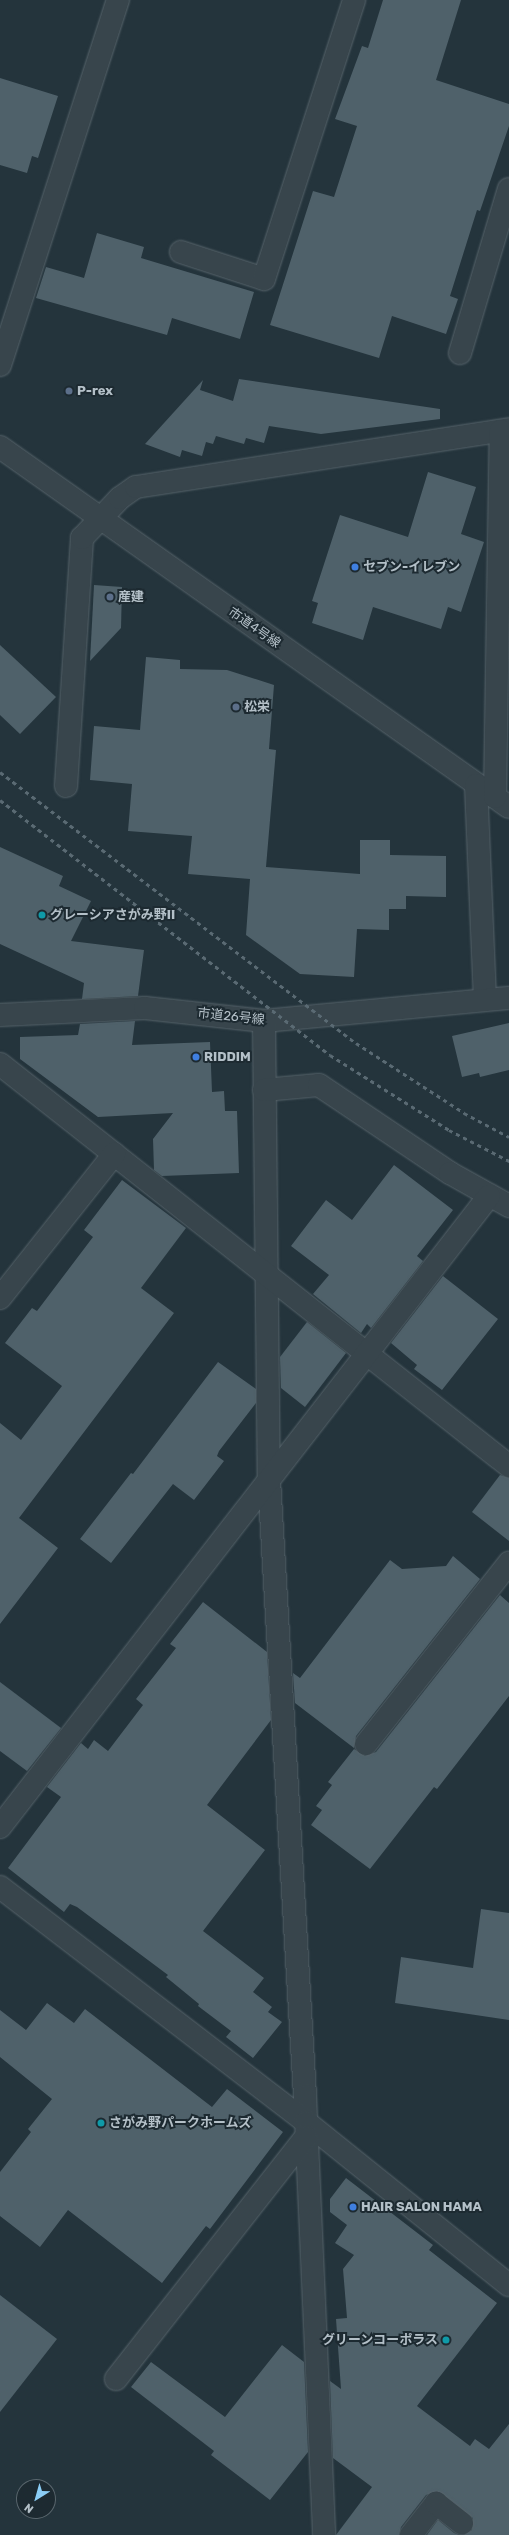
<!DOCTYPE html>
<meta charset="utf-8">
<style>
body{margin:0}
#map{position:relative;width:509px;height:2535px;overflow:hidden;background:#24343c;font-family:Rubik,"Noto Sans JP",sans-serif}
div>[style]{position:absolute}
.building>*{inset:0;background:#4f616a}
.roads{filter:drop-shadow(0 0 1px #56636a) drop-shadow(0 0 1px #56636a)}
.minor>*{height:22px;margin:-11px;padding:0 11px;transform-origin:11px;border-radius:11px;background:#38454c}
.rail>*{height:3px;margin-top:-1.5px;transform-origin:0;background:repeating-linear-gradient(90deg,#5a6a73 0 4px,transparent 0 8px)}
.dots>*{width:11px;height:11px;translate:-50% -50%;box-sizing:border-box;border:2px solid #1d2a31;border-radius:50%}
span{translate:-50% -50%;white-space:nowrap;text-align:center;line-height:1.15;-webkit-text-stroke:4px #1d2a31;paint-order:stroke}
.poi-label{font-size:13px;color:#b4c0c8;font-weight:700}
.left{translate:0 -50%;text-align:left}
.right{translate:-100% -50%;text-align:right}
.street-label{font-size:13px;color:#b4c0c8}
.north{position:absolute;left:16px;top:2479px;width:40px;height:40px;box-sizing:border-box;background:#1d2a31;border:1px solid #59666d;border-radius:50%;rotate:217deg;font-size:11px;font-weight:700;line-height:16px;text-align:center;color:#b4c0c8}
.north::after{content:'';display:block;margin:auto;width:14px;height:18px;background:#8bcdf5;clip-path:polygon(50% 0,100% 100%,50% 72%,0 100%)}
</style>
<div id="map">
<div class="building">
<i style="clip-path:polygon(383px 0,461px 0,436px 80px,509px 104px,509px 126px,480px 211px,477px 210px,450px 296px,458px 299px,446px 334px,392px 316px,379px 358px,270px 325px,313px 191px,334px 197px,357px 126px,335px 119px,362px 46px,368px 48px)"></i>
<i style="clip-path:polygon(0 78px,58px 96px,38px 158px,32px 156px,27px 173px,0 165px)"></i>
<i style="clip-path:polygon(97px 233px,144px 247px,141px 258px,254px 292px,240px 339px,172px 318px,167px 335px,36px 298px,46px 267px,84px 278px)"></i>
<i style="clip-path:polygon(239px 379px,440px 409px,440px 419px,321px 434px,269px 426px,264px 443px,246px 438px,244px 444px,216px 436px,213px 444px,206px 442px,202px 456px,182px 450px,180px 457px,145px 444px,203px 380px,200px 390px,233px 401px)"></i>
<i style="clip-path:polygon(428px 472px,476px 487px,461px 534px,484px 542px,461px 612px,448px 607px,441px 629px,373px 607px,363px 640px,312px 623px,318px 603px,312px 601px,340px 515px,408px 537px)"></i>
<i style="clip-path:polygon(94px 585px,122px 587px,121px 628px,90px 661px)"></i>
<i style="clip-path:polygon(0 645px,56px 697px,20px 734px,0 715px)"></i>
<i style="clip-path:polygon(146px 657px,180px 660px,180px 669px,227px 670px,274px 685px,269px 749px,276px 750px,266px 867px,360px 874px,360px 840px,390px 840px,390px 855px,446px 856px,446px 897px,406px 896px,406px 909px,389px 909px,389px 930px,357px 929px,354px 977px,300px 974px,246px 935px,250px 879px,188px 874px,192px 836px,128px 831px,132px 784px,90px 780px,94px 726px,140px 730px)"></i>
<i style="clip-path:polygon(0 847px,63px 876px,59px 886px,91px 901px,71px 941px,144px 950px,138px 996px,82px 999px,84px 983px,0 944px)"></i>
<i style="clip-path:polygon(135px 1021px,132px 1045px,210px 1042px,212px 1092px,224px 1091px,225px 1111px,237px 1111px,239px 1173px,162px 1176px,154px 1170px,153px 1139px,173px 1113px,98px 1117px,20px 1059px,20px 1037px,78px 1035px,80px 1024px)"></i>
<i style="clip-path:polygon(509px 1023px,509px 1070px,480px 1077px,479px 1073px,462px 1077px,452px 1036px)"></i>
<i style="clip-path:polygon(394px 1165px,453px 1210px,417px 1256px,423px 1261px,371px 1328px,367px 1324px,361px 1333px,313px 1294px,329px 1275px,291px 1246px,326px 1200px,352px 1220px)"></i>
<i style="clip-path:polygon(122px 1180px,186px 1228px,141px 1288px,174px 1313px,19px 1518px,58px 1548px,0 1624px,0 1423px,21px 1440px,62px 1386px,5px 1343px,32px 1308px,37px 1311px,93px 1237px,84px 1230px)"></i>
<i style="clip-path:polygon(443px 1276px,498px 1319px,442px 1390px,414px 1369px,417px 1365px,391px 1343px)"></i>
<i style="clip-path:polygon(307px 1322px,346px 1353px,305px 1407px,281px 1388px,280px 1357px)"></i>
<i style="clip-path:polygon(218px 1362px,256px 1389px,256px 1403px,219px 1451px,217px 1456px,224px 1461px,194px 1500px,173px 1484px,111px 1563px,80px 1539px,131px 1473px,133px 1474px)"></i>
<i style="clip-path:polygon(500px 1475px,509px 1478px,509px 1541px,472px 1512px)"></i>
<i style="clip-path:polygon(453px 1556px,480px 1579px,356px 1736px,354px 1748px,295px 1703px,293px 1673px,300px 1678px,390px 1560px,402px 1569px,446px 1566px)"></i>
<i style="clip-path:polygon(500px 1595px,509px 1603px,509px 1696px,437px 1789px,434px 1787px,370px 1869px,311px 1825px,322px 1810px,316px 1806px,332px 1785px,328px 1782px,354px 1749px,365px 1756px,376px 1752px)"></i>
<i style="clip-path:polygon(203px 1602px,267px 1652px,271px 1720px,207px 1805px,265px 1850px,203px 1931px,264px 1978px,253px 1992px,272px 2007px,268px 2012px,282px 2022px,253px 2058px,226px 2037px,231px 2031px,198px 2006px,199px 2004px,166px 1977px,168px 1975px,77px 1907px,70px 1904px,64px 1912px,8px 1868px,61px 1797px,47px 1787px,81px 1743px,88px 1749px,94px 1740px,108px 1751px,143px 1705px,136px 1699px,176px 1648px,170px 1644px)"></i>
<i style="clip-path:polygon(0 1682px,61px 1728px,27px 1771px,0 1751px)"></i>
<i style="clip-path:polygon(481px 1909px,509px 1913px,509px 2020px,395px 2003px,401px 1957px,473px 1968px)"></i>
<i style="clip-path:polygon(47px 2003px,74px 2023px,85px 2009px,212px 2107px,227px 2089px,283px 2132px,210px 2229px,206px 2226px,162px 2283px,68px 2210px,40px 2247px,0 2216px,0 2172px,31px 2132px,28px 2129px,52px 2099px,0 2057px,0 2010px,26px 2030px)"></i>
<i style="clip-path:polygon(346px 2178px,433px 2245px,429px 2250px,497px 2303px,417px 2406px,470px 2446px,475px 2439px,489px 2449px,509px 2424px,509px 2535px,464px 2535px,472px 2530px,473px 2518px,437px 2491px,426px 2495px,401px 2527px,399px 2535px,336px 2535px,372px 2487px,333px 2458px,330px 2381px,341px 2389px,336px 2319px,347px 2318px,343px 2269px,354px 2255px,335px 2243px,347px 2225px,330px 2212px,330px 2199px)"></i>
<i style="clip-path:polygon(0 2295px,57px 2339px,0 2412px)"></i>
<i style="clip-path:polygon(282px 2345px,304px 2362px,308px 2452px,270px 2500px,211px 2455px,214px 2451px,131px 2387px,151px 2362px,225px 2417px)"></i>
<i style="clip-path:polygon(438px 2520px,454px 2533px,459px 2535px,427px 2535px)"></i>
</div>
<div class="roads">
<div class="minor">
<i style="left:181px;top:252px;width:87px;rotate:18deg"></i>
<i style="left:264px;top:279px;width:293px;rotate:-72.1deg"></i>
<i style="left:460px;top:353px;width:171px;rotate:-73.4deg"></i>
<i style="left:0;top:365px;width:384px;rotate:-72.1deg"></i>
<i style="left:0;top:447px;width:623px;rotate:35.27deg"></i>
<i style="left:476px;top:785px;width:215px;rotate:87.6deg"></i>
<i style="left:66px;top:786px;width:249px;rotate:-86.3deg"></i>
<i style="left:82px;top:538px;width:55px;rotate:-46.5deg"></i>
<i style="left:120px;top:498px;width:19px;rotate:-35deg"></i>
<i style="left:136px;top:487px;width:377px;rotate:-8.8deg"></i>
<i style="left:495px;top:797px;width:366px;rotate:-89.1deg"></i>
<i style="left:0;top:1015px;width:145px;rotate:-2.8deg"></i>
<i style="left:145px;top:1008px;width:120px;rotate:6.2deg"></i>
<i style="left:264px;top:1021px;width:246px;rotate:-5.4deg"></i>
<i style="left:264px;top:1021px;width:458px;rotate:89.4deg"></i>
<i style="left:269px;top:1479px;width:618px;rotate:86.66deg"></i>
<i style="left:305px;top:2096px;width:439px;rotate:87.5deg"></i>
<i style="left:0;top:1064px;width:649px;rotate:38.3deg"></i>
<i style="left:264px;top:1090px;width:55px;rotate:-5.2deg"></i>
<i style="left:319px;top:1085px;width:158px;rotate:33.9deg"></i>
<i style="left:450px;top:1173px;width:68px;rotate:29.2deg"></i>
<i style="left:0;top:1298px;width:184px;rotate:-51.6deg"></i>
<i style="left:366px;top:1744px;width:231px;rotate:-51.7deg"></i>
<i style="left:0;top:1827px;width:798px;rotate:-52.23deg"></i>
<i style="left:0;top:1887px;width:386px;rotate:37.5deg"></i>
<i style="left:306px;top:2122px;width:260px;rotate:38.8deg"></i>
<i style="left:116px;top:2379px;width:308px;rotate:-51.9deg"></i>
<i style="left:411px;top:2535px;width:41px;rotate:-52deg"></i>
<i style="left:436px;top:2503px;width:33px;rotate:38deg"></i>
</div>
</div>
<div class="rail">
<i style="left:0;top:772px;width:447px;rotate:37.3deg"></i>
<i style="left:356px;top:1043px;width:129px;rotate:32.9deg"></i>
<i style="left:464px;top:1113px;width:51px;rotate:28.1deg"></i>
<i style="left:0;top:800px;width:417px;rotate:37.7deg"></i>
<i style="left:330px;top:1055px;width:141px;rotate:32.2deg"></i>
<i style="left:449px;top:1130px;width:68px;rotate:27.3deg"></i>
</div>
<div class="dots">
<i style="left:69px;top:391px;background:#5c6f8a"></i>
<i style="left:355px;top:567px;background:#3f7fe0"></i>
<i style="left:110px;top:597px;background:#5c6f8a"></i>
<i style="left:236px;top:707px;background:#5c6f8a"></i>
<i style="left:42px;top:915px;background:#0f9aa8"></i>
<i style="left:196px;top:1057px;background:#3f7fe0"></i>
<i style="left:101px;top:2123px;background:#0f9aa8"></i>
<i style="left:353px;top:2207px;background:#3f7fe0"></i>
<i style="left:446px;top:2340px;background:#0f9aa8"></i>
</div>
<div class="poi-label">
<span class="left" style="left:77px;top:391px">P-rex</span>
<span class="left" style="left:363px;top:567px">セブン-イレブン</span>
<span class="left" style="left:118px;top:597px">産建</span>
<span class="left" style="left:244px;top:707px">松栄</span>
<span class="left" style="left:50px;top:915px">グレーシアさがみ野II</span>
<span class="left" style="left:204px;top:1057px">RIDDIM</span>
<span class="left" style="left:109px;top:2123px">さがみ野パークホームズ</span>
<span class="left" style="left:361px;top:2207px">HAIR SALON HAMA</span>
<span class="right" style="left:438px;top:2340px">グリーンコーポラス</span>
</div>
<div class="street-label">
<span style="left:254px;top:628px;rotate:35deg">市道4号線</span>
<span style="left:231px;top:1017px;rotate:6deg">市道26号線</span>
</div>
<div class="north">N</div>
</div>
